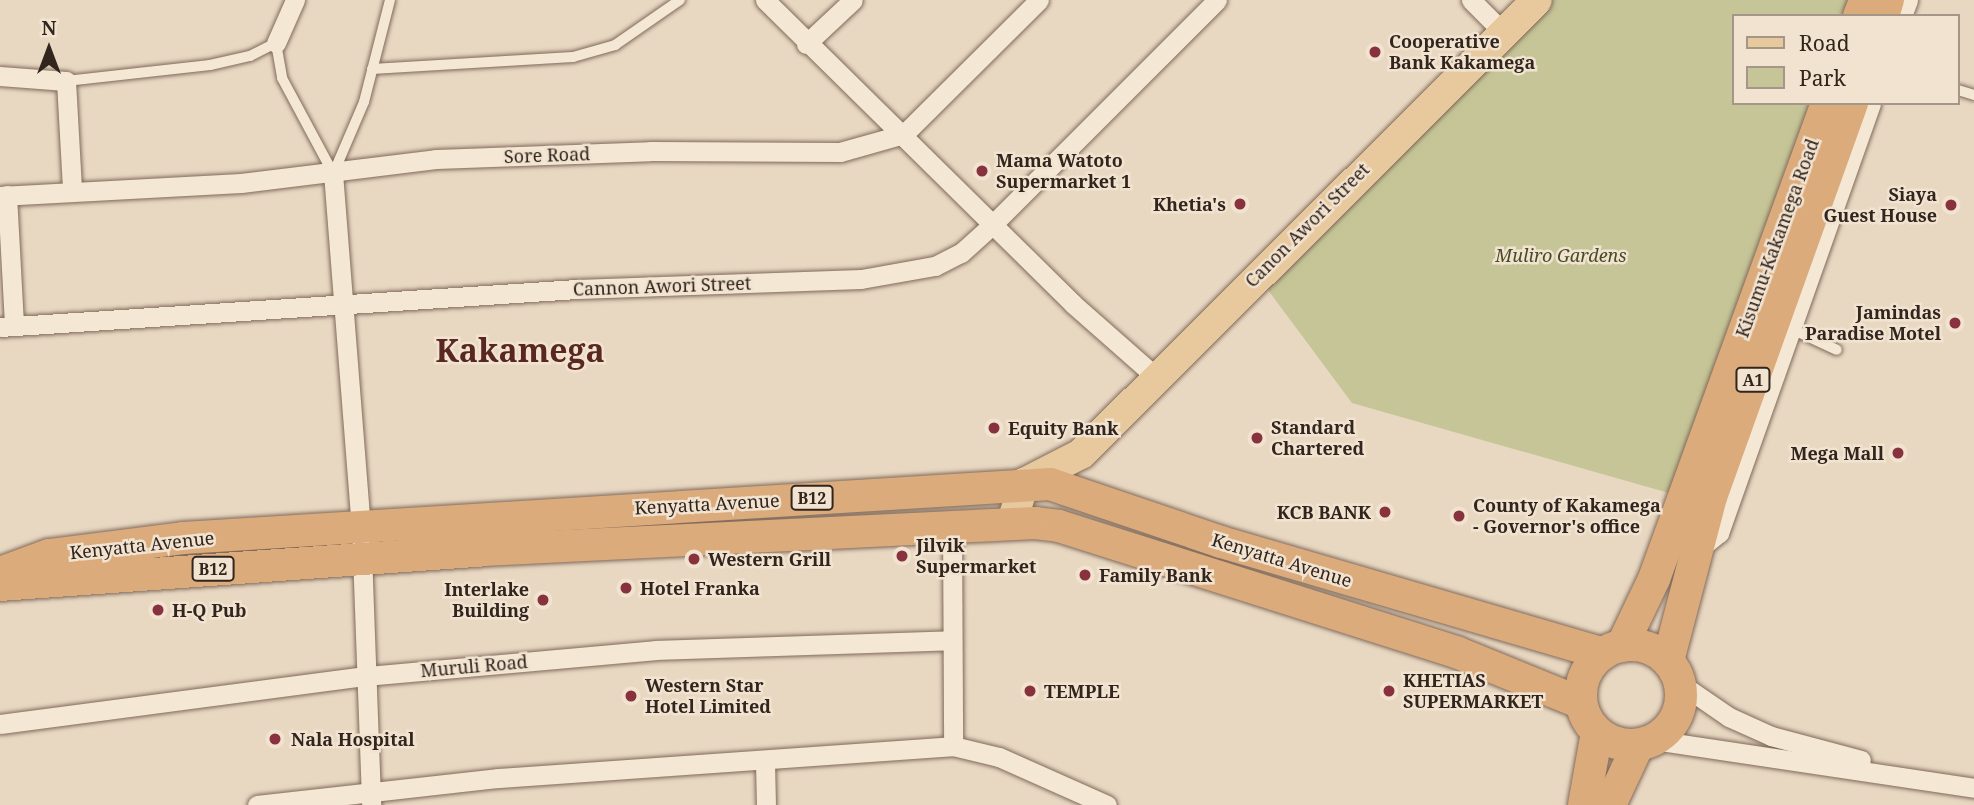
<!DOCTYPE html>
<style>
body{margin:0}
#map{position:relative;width:1974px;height:805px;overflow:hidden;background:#e8d8c2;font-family:"Noto Serif",serif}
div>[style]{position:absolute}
.green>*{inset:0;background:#c5c597}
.roads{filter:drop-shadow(0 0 2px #806a5b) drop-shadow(0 0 2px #806a5b)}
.service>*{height:10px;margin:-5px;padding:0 5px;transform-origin:5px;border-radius:5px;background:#f4e7d4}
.minor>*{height:19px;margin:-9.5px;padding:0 9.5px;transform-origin:9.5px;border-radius:9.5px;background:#f4e7d4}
.primary>*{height:30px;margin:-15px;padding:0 15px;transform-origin:15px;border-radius:15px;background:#e8c89d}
.trunk>*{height:32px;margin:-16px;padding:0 16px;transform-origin:16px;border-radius:16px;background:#dcab7c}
.trunk>.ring{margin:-16px;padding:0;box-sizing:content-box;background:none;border:32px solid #dcab7c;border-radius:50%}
.dots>*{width:19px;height:19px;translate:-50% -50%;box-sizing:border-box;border:4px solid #f1e3d0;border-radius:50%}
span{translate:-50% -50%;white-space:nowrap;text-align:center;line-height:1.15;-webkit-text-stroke:5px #f1e3d0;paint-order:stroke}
.shield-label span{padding:2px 5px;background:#f1e3d0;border:2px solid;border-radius:5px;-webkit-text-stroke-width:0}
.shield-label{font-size:16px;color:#31251e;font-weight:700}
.poi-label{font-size:18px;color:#31251e;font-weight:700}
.left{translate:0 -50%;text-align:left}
.right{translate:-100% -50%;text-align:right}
.street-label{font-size:18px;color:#31251e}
.park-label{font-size:18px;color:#474c26;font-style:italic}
.town-label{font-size:32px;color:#592722;font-weight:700}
.legend{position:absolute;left:1732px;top:14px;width:228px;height:91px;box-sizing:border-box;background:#f1e3d0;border:2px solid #a49789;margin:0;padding:9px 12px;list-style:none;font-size:21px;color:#31251e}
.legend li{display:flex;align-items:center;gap:14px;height:35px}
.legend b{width:35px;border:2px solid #a49789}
.north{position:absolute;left:14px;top:14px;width:70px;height:70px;-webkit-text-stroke:5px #f1e3d0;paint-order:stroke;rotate:0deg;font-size:19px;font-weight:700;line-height:28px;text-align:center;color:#31251e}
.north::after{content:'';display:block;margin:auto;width:24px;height:32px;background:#31251e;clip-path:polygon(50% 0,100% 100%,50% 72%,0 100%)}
</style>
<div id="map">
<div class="green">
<i style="clip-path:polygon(1536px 0,1863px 0,1858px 16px,1734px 16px,1734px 103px,1826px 103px,1683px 497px,1352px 403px,1256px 274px)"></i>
</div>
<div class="roads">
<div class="service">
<i style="left:372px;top:69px;width:201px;rotate:-3.4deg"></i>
<i style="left:573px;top:57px;width:44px;rotate:-15.9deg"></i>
<i style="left:615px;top:45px;width:79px;rotate:-34.7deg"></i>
<i style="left:66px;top:81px;width:145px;rotate:-6.3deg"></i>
<i style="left:210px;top:65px;width:41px;rotate:-12.7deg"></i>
<i style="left:250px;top:56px;width:29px;rotate:-27deg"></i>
<i style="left:276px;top:43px;width:36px;rotate:80deg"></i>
<i style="left:282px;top:78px;width:108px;rotate:61.8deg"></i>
<i style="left:1958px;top:90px;width:17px;rotate:17deg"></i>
<i style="left:334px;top:172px;width:76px;rotate:-66.8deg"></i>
<i style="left:364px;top:102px;width:105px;rotate:-75.7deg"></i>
<i style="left:1794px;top:330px;width:47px;rotate:24.9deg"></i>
</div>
<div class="minor">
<i style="left:765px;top:0;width:433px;rotate:44.6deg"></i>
<i style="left:1073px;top:304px;width:111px;rotate:41.3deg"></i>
<i style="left:1471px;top:0;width:47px;rotate:45deg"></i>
<i style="left:1902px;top:16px;width:17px;rotate:-69deg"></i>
<i style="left:276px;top:43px;width:47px;rotate:-66.2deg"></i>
<i style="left:806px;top:44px;width:64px;rotate:-43.1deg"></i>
<i style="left:0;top:76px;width:66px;rotate:4.3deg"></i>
<i style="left:66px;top:81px;width:109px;rotate:86.8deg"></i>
<i style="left:333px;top:173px;width:354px;rotate:85.5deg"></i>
<i style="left:361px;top:526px;width:279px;rotate:87.9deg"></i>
<i style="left:7px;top:195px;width:131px;rotate:86.9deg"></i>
<i style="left:0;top:196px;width:241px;rotate:-3.1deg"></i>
<i style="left:241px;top:183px;width:196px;rotate:-7deg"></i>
<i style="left:436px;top:159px;width:214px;rotate:-2.1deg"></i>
<i style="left:650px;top:151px;width:190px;rotate:0.3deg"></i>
<i style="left:840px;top:152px;width:66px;rotate:-15.7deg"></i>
<i style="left:904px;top:134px;width:190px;rotate:-44.8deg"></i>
<i style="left:0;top:327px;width:578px;rotate:-3.77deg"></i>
<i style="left:577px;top:289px;width:284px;rotate:-2deg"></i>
<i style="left:861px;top:279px;width:75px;rotate:-10deg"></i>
<i style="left:935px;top:266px;width:29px;rotate:-27deg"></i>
<i style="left:961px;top:253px;width:42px;rotate:-42.1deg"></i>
<i style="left:992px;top:225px;width:318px;rotate:-45deg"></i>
<i style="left:952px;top:524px;width:222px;rotate:89.7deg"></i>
<i style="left:953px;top:746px;width:47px;rotate:13.4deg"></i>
<i style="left:999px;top:757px;width:118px;rotate:24deg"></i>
<i style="left:1699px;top:549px;width:26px;rotate:-39deg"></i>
<i style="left:1719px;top:533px;width:456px;rotate:-70.5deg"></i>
<i style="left:1681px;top:684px;width:58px;rotate:34.5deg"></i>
<i style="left:1729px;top:717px;width:46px;rotate:24.3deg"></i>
<i style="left:1771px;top:736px;width:93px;rotate:14.9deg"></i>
<i style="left:0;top:724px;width:369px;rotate:-7.5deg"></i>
<i style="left:366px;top:676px;width:291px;rotate:-5.1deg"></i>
<i style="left:656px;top:650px;width:294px;rotate:-1.9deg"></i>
<i style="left:1654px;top:740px;width:324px;rotate:8.5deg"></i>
<i style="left:765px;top:762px;width:43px;rotate:88.7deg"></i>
<i style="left:257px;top:805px;width:243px;rotate:-6.4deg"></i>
<i style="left:498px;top:778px;width:456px;rotate:-4deg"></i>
</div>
<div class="primary">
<i style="left:1012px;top:522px;width:41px;rotate:-72.9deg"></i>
<i style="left:1024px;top:483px;width:64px;rotate:-27deg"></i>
<i style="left:1081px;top:454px;width:643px;rotate:-44.87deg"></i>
</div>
<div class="trunk">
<i style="left:1859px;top:16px;width:17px;rotate:-69deg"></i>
<i style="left:1883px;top:16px;width:17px;rotate:-73deg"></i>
<i style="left:0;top:573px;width:52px;rotate:-20.2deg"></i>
<i style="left:49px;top:555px;width:135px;rotate:-7.2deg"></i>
<i style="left:183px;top:538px;width:869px;rotate:-3.56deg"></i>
<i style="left:1050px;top:484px;width:181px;rotate:18.7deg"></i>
<i style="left:1221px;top:542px;width:398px;rotate:16.3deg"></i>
<i style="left:0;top:585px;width:484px;rotate:-4.1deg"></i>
<i style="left:483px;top:550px;width:553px;rotate:-2.8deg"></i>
<i style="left:1035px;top:523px;width:24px;rotate:7deg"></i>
<i style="left:1059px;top:526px;width:417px;rotate:17.6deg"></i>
<i style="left:1456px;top:652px;width:135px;rotate:22.2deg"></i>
<i class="ring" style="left:1581px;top:645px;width:68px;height:68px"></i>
<i style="left:1622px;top:646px;width:74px;rotate:-64.5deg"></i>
<i style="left:1654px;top:579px;width:506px;rotate:-70.03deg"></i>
<i style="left:1668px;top:661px;width:170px;rotate:-75.3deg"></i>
<i style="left:1711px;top:497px;width:418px;rotate:-70.3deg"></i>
<i style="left:1584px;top:805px;width:74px;rotate:-79.9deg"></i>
<i style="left:1610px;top:805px;width:66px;rotate:-65deg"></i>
</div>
</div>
<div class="dots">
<i style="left:1375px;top:52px;background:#88323d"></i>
<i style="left:982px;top:171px;background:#88323d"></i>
<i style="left:1240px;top:204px;background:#88323d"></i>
<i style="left:1951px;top:205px;background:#88323d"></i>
<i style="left:1955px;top:323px;background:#88323d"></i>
<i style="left:994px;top:428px;background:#88323d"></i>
<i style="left:1257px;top:438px;background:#88323d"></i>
<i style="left:1898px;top:453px;background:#88323d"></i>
<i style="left:1385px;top:512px;background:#88323d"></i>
<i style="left:1459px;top:516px;background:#88323d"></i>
<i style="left:902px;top:556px;background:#88323d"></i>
<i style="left:694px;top:559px;background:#88323d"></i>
<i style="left:1085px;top:575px;background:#88323d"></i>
<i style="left:626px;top:588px;background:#88323d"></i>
<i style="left:543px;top:600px;background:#88323d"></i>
<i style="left:158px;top:610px;background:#88323d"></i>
<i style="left:1030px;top:691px;background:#88323d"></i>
<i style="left:1389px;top:691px;background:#88323d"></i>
<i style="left:631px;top:696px;background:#88323d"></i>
<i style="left:275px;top:739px;background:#88323d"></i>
</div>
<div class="shield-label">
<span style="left:1753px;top:380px">A1</span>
<span style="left:812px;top:498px">B12</span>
<span style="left:213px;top:569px">B12</span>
</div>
<div class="poi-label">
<span class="left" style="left:1389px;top:52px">Cooperative<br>Bank Kakamega</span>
<span class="left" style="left:996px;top:171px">Mama Watoto<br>Supermarket 1</span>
<span class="right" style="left:1937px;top:205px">Siaya<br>Guest House</span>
<span class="right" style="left:1226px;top:204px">Khetia's</span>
<span class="right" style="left:1941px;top:323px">Jamindas<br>Paradise Motel</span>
<span class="left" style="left:1008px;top:428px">Equity Bank</span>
<span class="left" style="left:1271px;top:438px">Standard<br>Chartered</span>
<span class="right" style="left:1884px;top:453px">Mega Mall</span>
<span class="left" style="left:1473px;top:516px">County of Kakamega<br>- Governor's office</span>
<span class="right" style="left:1371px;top:512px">KCB BANK</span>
<span class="left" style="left:916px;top:556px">Jilvik<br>Supermarket</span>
<span class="left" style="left:708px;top:559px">Western Grill</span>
<span class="left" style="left:1099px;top:575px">Family Bank</span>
<span class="left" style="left:640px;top:588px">Hotel Franka</span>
<span class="right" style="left:529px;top:600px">Interlake<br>Building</span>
<span class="left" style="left:172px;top:610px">H-Q Pub</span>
<span class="left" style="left:1403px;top:691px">KHETIAS<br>SUPERMARKET</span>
<span class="left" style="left:645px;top:696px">Western Star<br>Hotel Limited</span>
<span class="left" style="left:1044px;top:691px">TEMPLE</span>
<span class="left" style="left:291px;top:739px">Nala Hospital</span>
</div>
<div class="street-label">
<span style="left:547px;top:155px;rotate:-2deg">Sore Road</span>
<span style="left:1307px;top:225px;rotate:-45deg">Canon Awori Street</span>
<span style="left:1777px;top:238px;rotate:-70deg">Kisumu-Kakamega Road</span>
<span style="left:662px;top:286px;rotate:-2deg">Cannon Awori Street</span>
<span style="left:707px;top:504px;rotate:-3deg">Kenyatta Avenue</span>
<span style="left:142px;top:545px;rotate:-6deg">Kenyatta Avenue</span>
<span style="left:1282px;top:560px;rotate:17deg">Kenyatta Avenue</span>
<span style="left:474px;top:666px;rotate:-5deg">Muruli Road</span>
</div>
<div class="park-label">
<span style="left:1561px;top:255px">Muliro Gardens</span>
</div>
<div class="town-label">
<span style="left:520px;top:350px">Kakamega</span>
</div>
<ul class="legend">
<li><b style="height:9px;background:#e8c89d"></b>Road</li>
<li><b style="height:19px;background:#c5c597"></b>Park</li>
</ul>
<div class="north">N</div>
</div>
